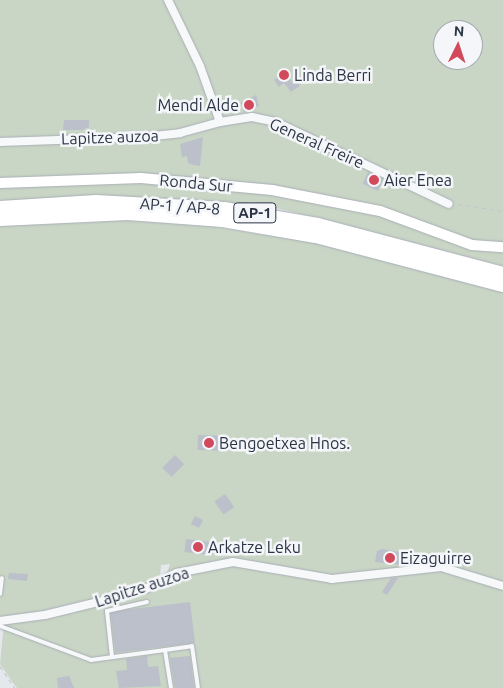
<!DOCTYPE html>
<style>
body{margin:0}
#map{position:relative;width:503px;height:688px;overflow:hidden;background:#e4e7ec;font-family:Ubuntu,sans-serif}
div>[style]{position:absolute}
.green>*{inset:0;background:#c9d6c5}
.building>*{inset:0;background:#bbc0ca;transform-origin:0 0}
.path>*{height:1px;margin-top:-0.5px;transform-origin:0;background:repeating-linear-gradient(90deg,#c2c5cb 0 4px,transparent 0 8px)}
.roads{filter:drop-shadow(0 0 1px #a9aeb7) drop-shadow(0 0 1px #a9aeb7)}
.service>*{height:4px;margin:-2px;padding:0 2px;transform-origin:2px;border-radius:2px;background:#f7f8fa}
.minor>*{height:8px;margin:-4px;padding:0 4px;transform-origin:4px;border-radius:4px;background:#f7f8fa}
.secondary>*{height:10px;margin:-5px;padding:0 5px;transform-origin:5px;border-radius:5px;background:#fff}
.motorway>*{height:14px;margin:-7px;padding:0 7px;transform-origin:7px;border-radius:7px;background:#fff}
.dots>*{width:14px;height:14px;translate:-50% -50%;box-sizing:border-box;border:2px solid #f4f6f9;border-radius:50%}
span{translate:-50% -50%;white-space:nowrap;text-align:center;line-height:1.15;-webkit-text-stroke:5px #f4f6f9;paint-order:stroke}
.shield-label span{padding:1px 4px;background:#f4f6f9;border:1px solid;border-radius:4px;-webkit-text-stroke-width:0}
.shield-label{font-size:15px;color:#2b3445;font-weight:700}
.poi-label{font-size:16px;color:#2b3445}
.left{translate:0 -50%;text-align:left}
.right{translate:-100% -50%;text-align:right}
.street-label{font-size:16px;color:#2b3445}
.north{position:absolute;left:433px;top:20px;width:50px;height:50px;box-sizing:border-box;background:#f4f6f9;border:1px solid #a4a8b1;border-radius:50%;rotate:4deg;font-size:14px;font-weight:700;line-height:20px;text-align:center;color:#2b3445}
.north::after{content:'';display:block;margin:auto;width:18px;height:22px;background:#d1495b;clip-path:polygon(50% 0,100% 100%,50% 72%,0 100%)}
</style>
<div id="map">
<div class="green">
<i style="clip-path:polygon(evenodd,0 0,503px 0,503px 266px,253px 202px,120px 220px,196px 224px,349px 248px,503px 292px,503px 688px,17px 688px,13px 683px,0 664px,4px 623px,78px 609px,147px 588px,162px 578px,224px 566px,238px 565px,268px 573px,315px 579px,316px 574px,242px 560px,167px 573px,170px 564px,161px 565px,160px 577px,147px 586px,115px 597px,45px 613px,0 618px,0 0,443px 30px,473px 30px,473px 60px,443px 60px,443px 30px)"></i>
</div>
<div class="building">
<i style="clip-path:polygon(285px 72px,293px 83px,296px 80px,300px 86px,291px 92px,284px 83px,279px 87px,274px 80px)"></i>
<i style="clip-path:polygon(256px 95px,259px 106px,244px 112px,240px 103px)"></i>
<i style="clip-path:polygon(64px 120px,89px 120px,89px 127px,82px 130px,63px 130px)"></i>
<i style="clip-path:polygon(203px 137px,200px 166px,193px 165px,188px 163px,187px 156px,182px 157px,180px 144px)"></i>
<i style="left:368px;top:172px;width:17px;height:13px;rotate:25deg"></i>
<i style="left:198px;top:435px;width:23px;height:15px;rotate:2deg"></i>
<i style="left:175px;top:455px;width:13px;height:18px;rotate:45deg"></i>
<i style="left:225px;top:494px;width:16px;height:13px;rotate:55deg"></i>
<i style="left:195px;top:516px;width:9px;height:9px;rotate:27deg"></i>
<i style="left:186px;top:539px;width:25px;height:13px;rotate:7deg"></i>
<i style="clip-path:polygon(382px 549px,406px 553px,404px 565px,375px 562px,377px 551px)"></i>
<i style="clip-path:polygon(9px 573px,28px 574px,27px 581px,8px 579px)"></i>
<i style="clip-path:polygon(391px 578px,398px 578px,387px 595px,382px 592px)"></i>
<i style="left:190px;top:602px;width:41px;height:80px;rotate:83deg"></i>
<i style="clip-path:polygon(147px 656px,148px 667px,158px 666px,161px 686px,119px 688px,116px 671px,127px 670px,126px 659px)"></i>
<i style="clip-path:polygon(190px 656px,194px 688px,175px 688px,170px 658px)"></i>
<i style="clip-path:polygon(69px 676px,74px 688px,58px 688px,57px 678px)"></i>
</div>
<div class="path">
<i style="left:458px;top:204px;width:45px;rotate:9deg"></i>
<i style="left:0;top:666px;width:27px;rotate:56deg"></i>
</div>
<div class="roads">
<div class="service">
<i style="left:0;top:594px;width:16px;rotate:-83deg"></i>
<i style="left:0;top:626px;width:97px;rotate:20.5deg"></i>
<i style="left:91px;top:660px;width:75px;rotate:-7.7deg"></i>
<i style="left:112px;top:657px;width:46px;rotate:-96.2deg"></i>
<i style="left:107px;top:611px;width:41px;rotate:-12.7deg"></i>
<i style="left:171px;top:688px;width:38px;rotate:-99deg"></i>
<i style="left:165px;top:650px;width:27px;rotate:-8deg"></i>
<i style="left:192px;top:646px;width:42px;rotate:81.9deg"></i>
</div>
<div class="minor">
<i style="left:168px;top:0;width:73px;rotate:64.1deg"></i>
<i style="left:200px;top:66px;width:59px;rotate:70.3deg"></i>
<i style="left:220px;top:122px;width:32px;rotate:-9deg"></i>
<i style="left:252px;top:117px;width:25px;rotate:12deg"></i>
<i style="left:276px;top:122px;width:191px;rotate:25.4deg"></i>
<i style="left:0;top:142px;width:144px;rotate:-2deg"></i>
<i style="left:144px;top:137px;width:36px;rotate:-6deg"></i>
<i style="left:180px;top:133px;width:41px;rotate:-15.4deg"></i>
<i style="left:0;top:621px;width:45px;rotate:-7.6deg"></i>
<i style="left:45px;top:615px;width:72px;rotate:-13.7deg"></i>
<i style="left:115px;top:598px;width:34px;rotate:-17deg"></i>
<i style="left:147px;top:588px;width:34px;rotate:-27deg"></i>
<i style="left:177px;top:573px;width:57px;rotate:-11.1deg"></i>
<i style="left:233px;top:562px;width:100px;rotate:9.7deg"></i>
<i style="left:332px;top:579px;width:110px;rotate:-6.3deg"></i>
<i style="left:441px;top:567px;width:65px;rotate:17deg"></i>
</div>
<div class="secondary">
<i style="left:0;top:183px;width:141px;rotate:-2deg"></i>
<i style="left:141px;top:178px;width:132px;rotate:5.2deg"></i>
<i style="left:272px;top:190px;width:110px;rotate:11deg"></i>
<i style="left:380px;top:211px;width:98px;rotate:20.3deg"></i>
<i style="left:472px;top:245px;width:31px;rotate:4deg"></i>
</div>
<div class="motorway">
<i style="left:0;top:208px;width:96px;rotate:-3.6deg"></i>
<i style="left:96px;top:202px;width:128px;rotate:3.1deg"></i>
<i style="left:224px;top:209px;width:95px;rotate:9.7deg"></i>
<i style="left:318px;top:225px;width:191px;rotate:14.8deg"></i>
<i style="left:0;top:219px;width:128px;rotate:-2.7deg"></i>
<i style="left:128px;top:213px;width:95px;rotate:4.2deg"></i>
<i style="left:223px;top:220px;width:94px;rotate:9.8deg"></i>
<i style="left:316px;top:236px;width:193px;rotate:14.7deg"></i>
</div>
</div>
<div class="dots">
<i style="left:284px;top:75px;background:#d1495b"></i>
<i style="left:249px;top:105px;background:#d1495b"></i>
<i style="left:374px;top:180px;background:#d1495b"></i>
<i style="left:209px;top:443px;background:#d1495b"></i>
<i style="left:198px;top:547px;background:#d1495b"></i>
<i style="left:390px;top:558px;background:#d1495b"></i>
</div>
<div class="shield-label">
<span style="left:255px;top:213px">AP-1</span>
</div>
<div class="poi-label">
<span class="left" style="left:294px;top:75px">Linda Berri</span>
<span class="right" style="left:239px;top:105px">Mendi Alde</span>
<span class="left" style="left:384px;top:180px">Aier Enea</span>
<span class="left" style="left:219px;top:443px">Bengoetxea Hnos.</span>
<span class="left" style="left:208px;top:547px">Arkatze Leku</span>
<span class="left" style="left:400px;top:558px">Eizaguirre</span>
</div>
<div class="street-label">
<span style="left:110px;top:137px;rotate:-2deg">Lapitze auzoa</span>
<span style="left:317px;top:143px;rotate:24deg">General Freire</span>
<span style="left:196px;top:183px;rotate:5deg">Ronda Sur</span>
<span style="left:180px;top:206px;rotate:4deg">AP-1 / AP-8</span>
<span style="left:142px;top:587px;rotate:-18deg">Lapitze auzoa</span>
</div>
<div class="north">N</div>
</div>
